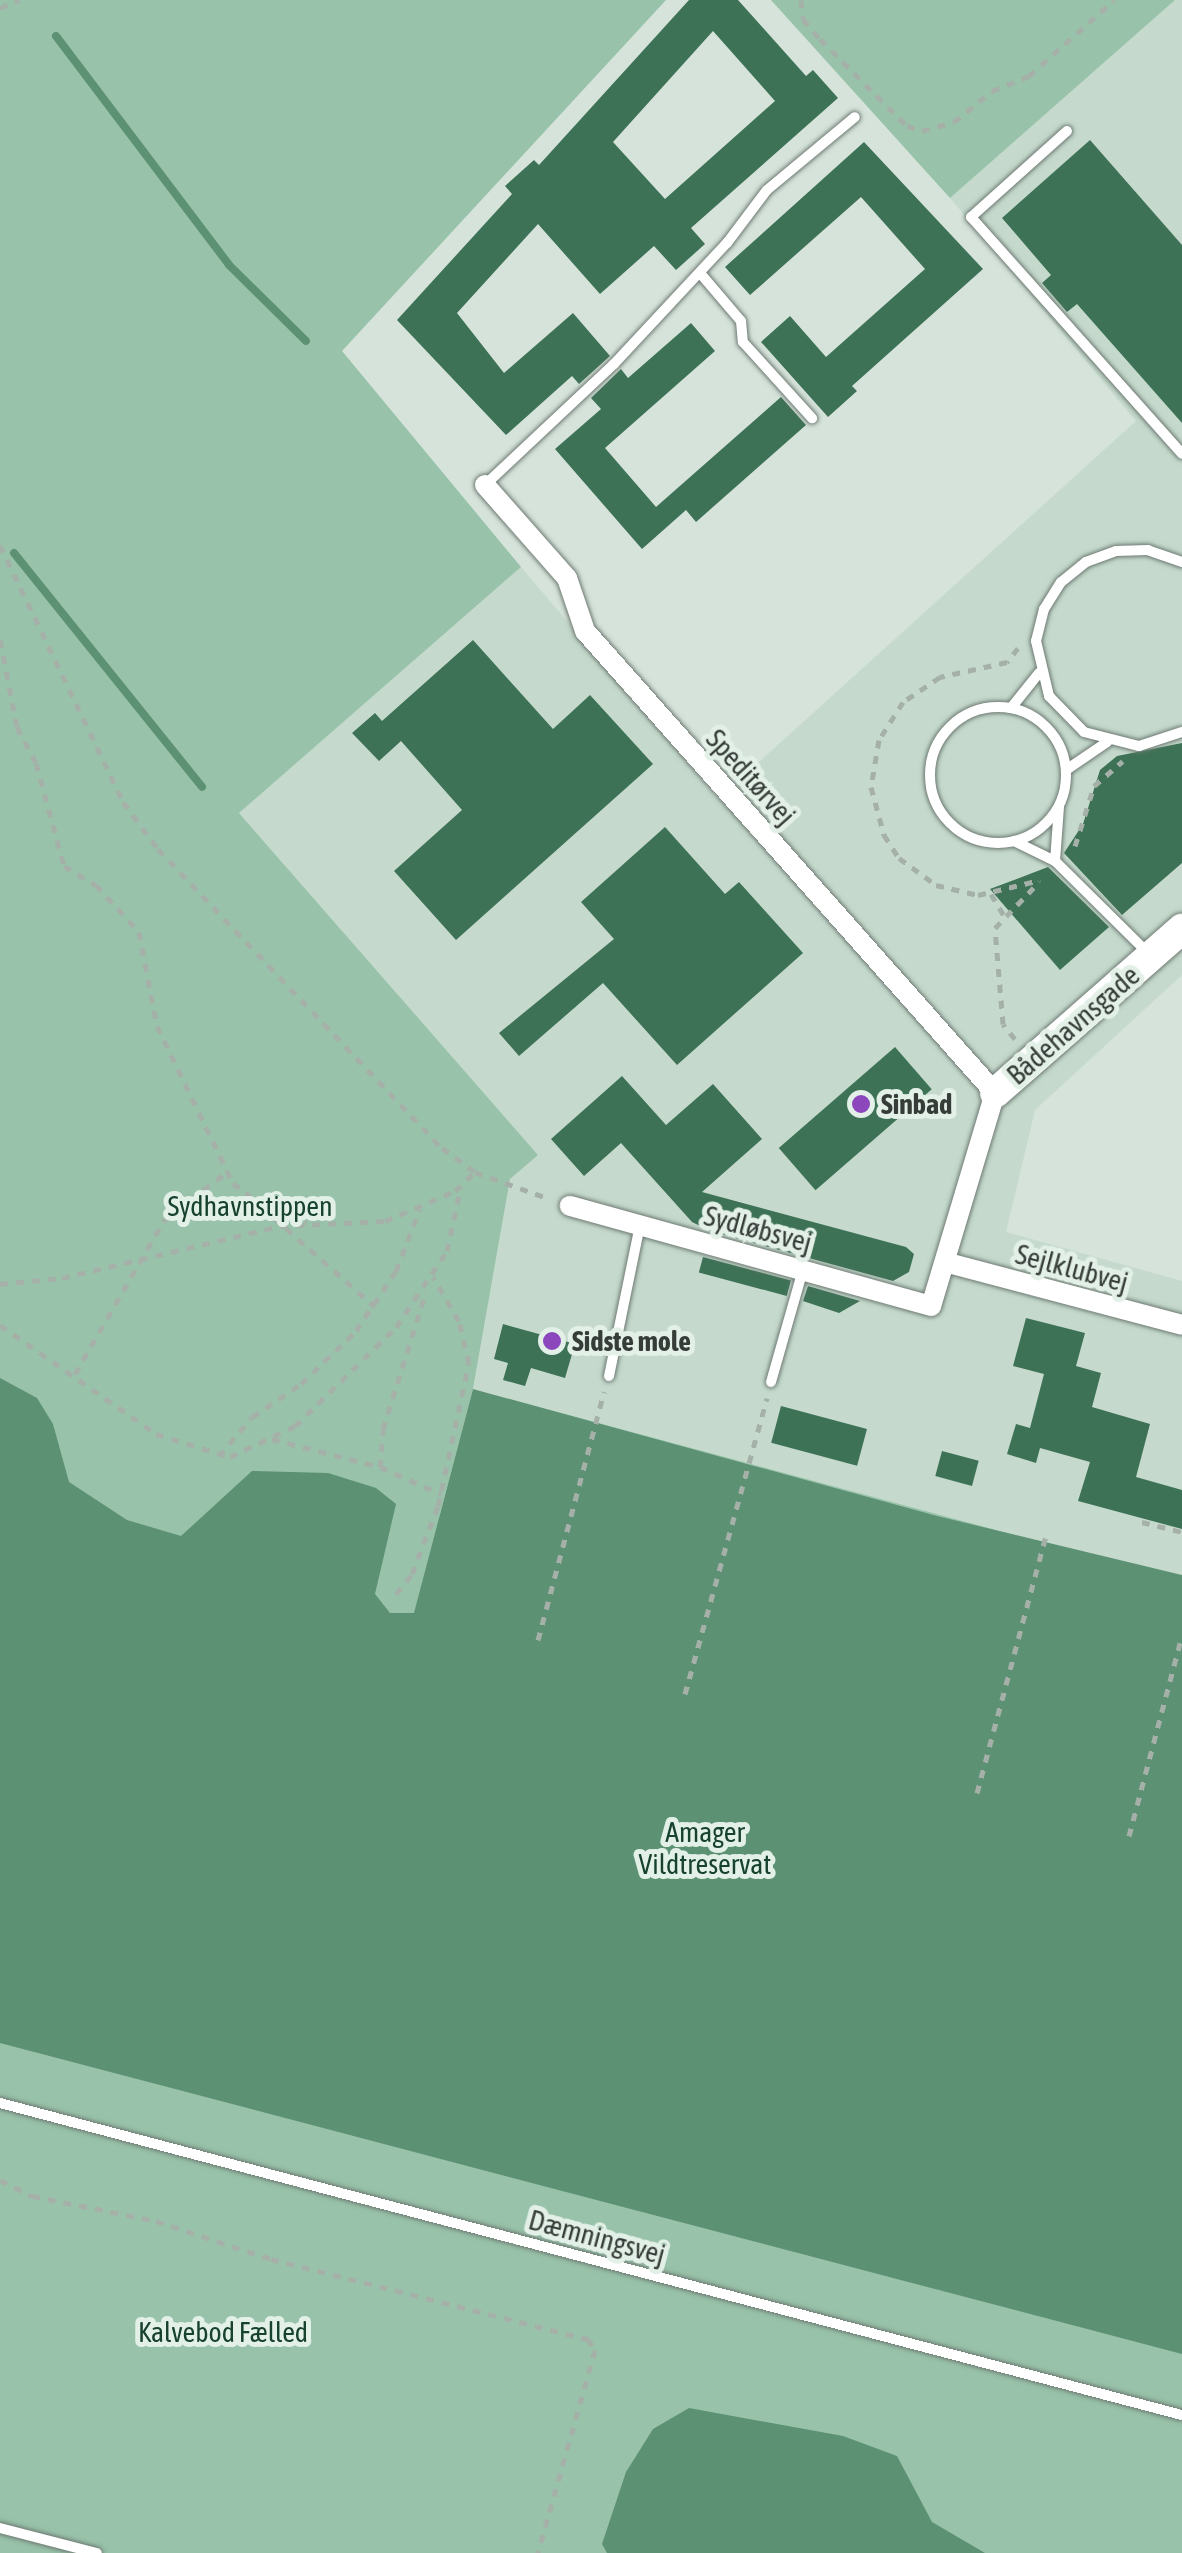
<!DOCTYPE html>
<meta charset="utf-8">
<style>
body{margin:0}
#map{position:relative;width:1182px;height:2553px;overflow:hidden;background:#d5e3da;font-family:"Asap Condensed",sans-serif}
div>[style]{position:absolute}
.built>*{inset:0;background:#c5dacd}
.green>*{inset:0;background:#98c2a9}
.water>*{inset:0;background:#5d9174}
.stream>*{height:8px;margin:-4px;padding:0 4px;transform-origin:4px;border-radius:4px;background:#5d9174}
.building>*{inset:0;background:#3e7256;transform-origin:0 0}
.path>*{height:5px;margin-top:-2.5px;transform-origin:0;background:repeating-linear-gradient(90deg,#a5b0a9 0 8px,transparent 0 16px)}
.roads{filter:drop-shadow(0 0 2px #6e7a73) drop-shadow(0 0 2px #6e7a73)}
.lane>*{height:10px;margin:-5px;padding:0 5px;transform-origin:5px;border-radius:5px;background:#fff}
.lane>.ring{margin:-5px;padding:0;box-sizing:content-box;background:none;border:10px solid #fff;border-radius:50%}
.street>*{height:20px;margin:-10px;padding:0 10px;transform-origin:10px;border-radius:10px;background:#fff}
.secondary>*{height:30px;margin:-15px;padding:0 15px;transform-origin:15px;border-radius:15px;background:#fff}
.dots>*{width:28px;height:28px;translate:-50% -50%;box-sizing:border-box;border:5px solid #e2f0e7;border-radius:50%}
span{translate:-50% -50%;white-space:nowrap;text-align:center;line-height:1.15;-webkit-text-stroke:10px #e2f0e7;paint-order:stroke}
.street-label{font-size:28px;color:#363c38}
.poi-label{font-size:28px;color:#363c38;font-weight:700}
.left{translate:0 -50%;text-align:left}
.park-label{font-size:28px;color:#17422d}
</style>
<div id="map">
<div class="built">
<i style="clip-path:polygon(1175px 0,1182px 0,1182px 975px,1035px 1110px,1006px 1232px,1182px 1281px,1182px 1575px,937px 1516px,473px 1389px,510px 1178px,538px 1155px,239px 813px,521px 567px,718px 799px,1136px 421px,950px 198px)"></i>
</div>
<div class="green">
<i style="clip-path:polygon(0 0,666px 0,342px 351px,521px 567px,239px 813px,538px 1155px,510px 1179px,473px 1389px,439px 1518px,494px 1395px,1182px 1580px,1182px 2553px,0 2553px)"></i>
<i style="clip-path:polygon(771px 0,1175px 0,950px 198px)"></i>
</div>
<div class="water">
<i style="clip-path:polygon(0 1378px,37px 1398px,53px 1424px,69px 1482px,127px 1520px,181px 1536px,252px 1471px,328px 1473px,376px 1488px,396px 1504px,375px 1594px,390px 1613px,414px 1613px,473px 1389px,937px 1516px,1182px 1575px,1182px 2354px,0 2043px)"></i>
<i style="clip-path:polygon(689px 2408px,843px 2436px,897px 2456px,932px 2522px,985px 2553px,607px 2553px,602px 2544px,626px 2472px,653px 2429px)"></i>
</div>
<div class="stream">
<i style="left:56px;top:36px;width:287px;rotate:52.9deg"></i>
<i style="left:229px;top:265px;width:108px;rotate:44.6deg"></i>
<i style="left:14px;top:553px;width:300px;rotate:51.2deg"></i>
</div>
<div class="building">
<i style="clip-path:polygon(evenodd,689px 0,738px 0,806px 76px,813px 70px,838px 98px,691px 228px,705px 244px,676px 270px,654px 246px,600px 294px,538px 224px,457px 313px,504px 373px,573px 313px,610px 356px,579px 384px,572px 376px,506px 435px,397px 320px,512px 194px,505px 186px,534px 160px,539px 165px,689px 0,713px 31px,775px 101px,665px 199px,613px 142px,713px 31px)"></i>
<i style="clip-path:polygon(1090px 140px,1182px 245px,1182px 423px,1077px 304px,1067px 312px,1042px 283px,1051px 275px,1002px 218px)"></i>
<i style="clip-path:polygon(864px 142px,983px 269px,852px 386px,857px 391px,828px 417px,761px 342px,790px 316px,826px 357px,925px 269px,861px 197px,750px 295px,725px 267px)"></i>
<i style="clip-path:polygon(691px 323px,715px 351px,605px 448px,656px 507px,781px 397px,806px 425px,696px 522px,686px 510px,642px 549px,555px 449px,601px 409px,591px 398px,621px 369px,628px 378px)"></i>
<i style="clip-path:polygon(473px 640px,553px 729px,590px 695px,653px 764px,456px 940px,394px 871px,462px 810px,401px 741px,379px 761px,352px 733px,375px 713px,382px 721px)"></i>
<i style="clip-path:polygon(1182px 743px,1182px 863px,1122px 915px,1064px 853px,1083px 824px,1100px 770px,1117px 756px)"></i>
<i style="clip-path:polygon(665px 827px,725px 894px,739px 882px,803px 953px,677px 1065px,603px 983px,519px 1056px,499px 1033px,614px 939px,581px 902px)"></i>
<i style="clip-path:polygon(1048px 867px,1109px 927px,1060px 970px,990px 889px)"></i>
<i style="left:895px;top:1047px;width:56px;height:154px;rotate:49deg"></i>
<i style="clip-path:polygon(622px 1076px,666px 1125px,713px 1084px,762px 1139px,702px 1192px,906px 1247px,914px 1254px,909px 1272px,893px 1281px,710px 1231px,692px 1222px,621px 1143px,584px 1176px,551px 1139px)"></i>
<i style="left:703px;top:1257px;width:91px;height:16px;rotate:15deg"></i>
<i style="clip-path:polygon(808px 1286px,860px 1301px,839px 1313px,803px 1301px)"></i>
<i style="clip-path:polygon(1026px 1318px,1085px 1333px,1076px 1366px,1101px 1373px,1092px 1407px,1150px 1424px,1136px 1477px,1182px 1490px,1182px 1529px,1078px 1501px,1090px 1462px,1040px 1448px,1036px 1463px,1007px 1454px,1016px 1424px,1030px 1428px,1044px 1374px,1013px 1366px)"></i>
<i style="clip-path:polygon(503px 1324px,575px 1344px,565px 1378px,531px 1368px,525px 1386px,503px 1380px,508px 1363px,494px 1359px)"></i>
<i style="left:781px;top:1406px;width:89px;height:38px;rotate:15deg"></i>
<i style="left:942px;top:1451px;width:38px;height:26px;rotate:15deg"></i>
</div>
<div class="path">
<i style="left:801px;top:0;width:19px;rotate:84deg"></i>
<i style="left:803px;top:19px;width:26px;rotate:50deg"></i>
<i style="left:820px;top:39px;width:123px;rotate:45deg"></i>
<i style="left:907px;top:126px;width:16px;rotate:18deg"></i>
<i style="left:922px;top:131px;width:33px;rotate:-16deg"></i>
<i style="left:954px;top:122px;width:49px;rotate:-39.2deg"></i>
<i style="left:992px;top:91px;width:40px;rotate:-22deg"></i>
<i style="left:1029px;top:76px;width:114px;rotate:-41.8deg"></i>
<i style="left:0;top:8px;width:21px;rotate:-23deg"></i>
<i style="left:0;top:545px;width:285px;rotate:64.4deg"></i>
<i style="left:123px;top:802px;width:59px;rotate:53.3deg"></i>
<i style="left:158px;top:849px;width:412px;rotate:46.5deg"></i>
<i style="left:442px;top:1148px;width:41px;rotate:36deg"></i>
<i style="left:475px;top:1172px;width:80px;rotate:19.8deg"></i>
<i style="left:0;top:640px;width:89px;rotate:78.9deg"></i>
<i style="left:17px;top:727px;width:41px;rotate:62.2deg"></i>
<i style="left:36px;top:763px;width:107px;rotate:74.8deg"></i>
<i style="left:64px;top:866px;width:37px;rotate:31deg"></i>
<i style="left:96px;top:885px;width:64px;rotate:47.5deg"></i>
<i style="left:139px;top:932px;width:96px;rotate:79.2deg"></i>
<i style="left:157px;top:1026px;width:174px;rotate:64.2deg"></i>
<i style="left:233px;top:1183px;width:34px;rotate:38deg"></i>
<i style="left:260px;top:1204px;width:50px;rotate:22.4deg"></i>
<i style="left:1018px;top:648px;width:18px;rotate:128deg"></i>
<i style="left:1007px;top:662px;width:69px;rotate:167.4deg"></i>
<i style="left:940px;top:677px;width:45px;rotate:146deg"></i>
<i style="left:903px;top:702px;width:45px;rotate:122.3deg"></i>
<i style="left:879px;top:740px;width:48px;rotate:99.7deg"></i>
<i style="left:871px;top:787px;width:50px;rotate:74.8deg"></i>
<i style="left:884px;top:835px;width:27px;rotate:57deg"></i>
<i style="left:899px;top:858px;width:46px;rotate:36.1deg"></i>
<i style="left:936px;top:885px;width:43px;rotate:13.4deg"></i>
<i style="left:978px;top:895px;width:64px;rotate:-13.6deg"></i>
<i style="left:1075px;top:846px;width:63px;rotate:-72.4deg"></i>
<i style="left:1094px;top:786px;width:38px;rotate:-41deg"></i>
<i style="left:991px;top:894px;width:27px;rotate:59deg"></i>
<i style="left:1015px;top:1039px;width:19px;rotate:-129deg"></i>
<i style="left:1003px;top:1024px;width:96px;rotate:-94.8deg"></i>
<i style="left:995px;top:928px;width:64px;rotate:-46.3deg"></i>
<i style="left:262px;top:1207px;width:151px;rotate:41.5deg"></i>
<i style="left:0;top:1284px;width:62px;rotate:-5.5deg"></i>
<i style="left:62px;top:1278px;width:224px;rotate:-13.4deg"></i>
<i style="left:280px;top:1226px;width:105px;rotate:-2.7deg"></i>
<i style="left:385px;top:1221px;width:76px;rotate:-23.2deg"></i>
<i style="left:455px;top:1191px;width:28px;rotate:-44deg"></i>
<i style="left:0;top:1325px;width:190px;rotate:34.9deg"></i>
<i style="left:156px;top:1434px;width:77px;rotate:17.3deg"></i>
<i style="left:230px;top:1457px;width:72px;rotate:-25.5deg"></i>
<i style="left:295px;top:1426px;width:141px;rotate:-44.4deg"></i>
<i style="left:396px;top:1327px;width:92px;rotate:-56.1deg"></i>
<i style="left:447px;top:1251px;width:66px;rotate:-77.7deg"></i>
<i style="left:75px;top:1374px;width:179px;rotate:-59.9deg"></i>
<i style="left:165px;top:1219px;width:76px;rotate:-37deg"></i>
<i style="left:272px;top:1439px;width:112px;rotate:14.5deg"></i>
<i style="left:380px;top:1467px;width:67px;rotate:23.9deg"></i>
<i style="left:219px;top:1456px;width:51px;rotate:-49.8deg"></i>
<i style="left:252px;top:1417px;width:59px;rotate:-34deg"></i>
<i style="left:301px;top:1384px;width:76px;rotate:-43.9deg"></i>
<i style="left:356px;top:1331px;width:72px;rotate:-56.3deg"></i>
<i style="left:396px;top:1271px;width:66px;rotate:-68.8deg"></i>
<i style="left:380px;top:1467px;width:38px;rotate:-85deg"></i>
<i style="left:383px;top:1429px;width:144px;rotate:-72.6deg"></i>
<i style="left:1142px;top:1522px;width:41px;rotate:14deg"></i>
<i style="left:396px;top:1594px;width:26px;rotate:-51deg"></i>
<i style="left:412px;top:1574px;width:73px;rotate:-69.1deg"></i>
<i style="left:438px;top:1506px;width:146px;rotate:-77.8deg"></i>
<i style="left:469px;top:1363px;width:43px;rotate:-103.4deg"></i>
<i style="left:459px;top:1321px;width:51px;rotate:-120.6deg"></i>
<i style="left:538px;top:1640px;width:257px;rotate:-75.1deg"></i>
<i style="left:685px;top:1694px;width:307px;rotate:-74.5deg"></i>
<i style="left:977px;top:1793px;width:271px;rotate:-75deg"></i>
<i style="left:1129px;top:1836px;width:207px;rotate:-75.2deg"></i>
<i style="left:0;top:2180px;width:36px;rotate:27deg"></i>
<i style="left:32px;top:2196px;width:126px;rotate:11.4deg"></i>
<i style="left:156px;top:2221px;width:121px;rotate:18.3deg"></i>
<i style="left:271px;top:2259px;width:327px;rotate:14.2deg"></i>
<i style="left:588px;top:2339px;width:13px;rotate:58deg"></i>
<i style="left:595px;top:2350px;width:211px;rotate:105.7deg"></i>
</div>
<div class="roads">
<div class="lane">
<i style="left:1067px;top:131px;width:129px;rotate:138.1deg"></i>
<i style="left:971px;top:217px;width:317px;rotate:48.3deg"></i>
<i style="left:700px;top:273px;width:63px;rotate:49.5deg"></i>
<i style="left:741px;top:321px;width:21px;rotate:85deg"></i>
<i style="left:743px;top:342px;width:103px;rotate:47.8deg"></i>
<i style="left:485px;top:485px;width:177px;rotate:-43.2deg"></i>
<i style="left:614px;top:364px;width:166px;rotate:-47deg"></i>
<i style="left:727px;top:243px;width:66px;rotate:-53deg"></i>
<i style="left:767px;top:190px;width:114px;rotate:-39.7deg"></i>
<i style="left:1182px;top:562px;width:36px;rotate:-161deg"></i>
<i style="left:1148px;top:550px;width:32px;rotate:178deg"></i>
<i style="left:1116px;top:551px;width:32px;rotate:160deg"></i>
<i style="left:1086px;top:562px;width:32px;rotate:141deg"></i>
<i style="left:1061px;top:582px;width:32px;rotate:122deg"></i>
<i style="left:1044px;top:609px;width:33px;rotate:104deg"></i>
<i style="left:1036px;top:641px;width:57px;rotate:76.7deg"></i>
<i style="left:1049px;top:696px;width:50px;rotate:45.8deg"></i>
<i style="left:1084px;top:732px;width:57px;rotate:14.3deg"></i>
<i style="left:1139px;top:746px;width:45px;rotate:-18deg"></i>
<i class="ring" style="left:930px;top:707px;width:126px;height:126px"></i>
<i style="left:1011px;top:708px;width:45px;rotate:-51.3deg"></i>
<i style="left:1066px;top:770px;width:50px;rotate:-34.3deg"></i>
<i style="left:1014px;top:841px;width:46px;rotate:26deg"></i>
<i style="left:1055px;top:861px;width:134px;rotate:44.7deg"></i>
<i style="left:1055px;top:861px;width:54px;rotate:-85.8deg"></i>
<i style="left:609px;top:1376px;width:154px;rotate:-78.4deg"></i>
<i style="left:771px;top:1382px;width:116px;rotate:-74.1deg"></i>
<i style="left:0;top:2103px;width:1222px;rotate:14.79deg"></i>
<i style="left:0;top:2528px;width:100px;rotate:14.5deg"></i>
</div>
<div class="street">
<i style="left:485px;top:485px;width:124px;rotate:48.6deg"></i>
<i style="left:567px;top:578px;width:56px;rotate:71.2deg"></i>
<i style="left:585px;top:631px;width:618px;rotate:48.41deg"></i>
<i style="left:995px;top:1093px;width:222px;rotate:106.7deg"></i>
<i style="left:931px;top:1306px;width:375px;rotate:-164.5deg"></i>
<i style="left:948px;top:1263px;width:242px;rotate:14.8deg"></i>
</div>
<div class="secondary">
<i style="left:995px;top:1093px;width:249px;rotate:-41.3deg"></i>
</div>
</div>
<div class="dots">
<i style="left:861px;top:1104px;background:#8b47bb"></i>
<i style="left:552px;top:1341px;background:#8b47bb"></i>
</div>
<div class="street-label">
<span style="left:751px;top:777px;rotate:48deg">Speditørvej</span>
<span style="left:1073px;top:1025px;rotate:-41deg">Bådehavnsgade</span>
<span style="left:758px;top:1229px;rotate:15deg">Sydløbsvej</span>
<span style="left:1072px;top:1268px;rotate:15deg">Sejlklubvej</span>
<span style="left:597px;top:2237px;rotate:15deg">Dæmningsvej</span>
</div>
<div class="poi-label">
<span class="left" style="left:881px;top:1104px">Sinbad</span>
<span class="left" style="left:572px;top:1341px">Sidste mole</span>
</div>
<div class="park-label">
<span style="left:250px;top:1206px">Sydhavnstippen</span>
<span style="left:705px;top:1848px">Amager<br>Vildtreservat</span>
<span style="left:223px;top:2332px">Kalvebod Fælled</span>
</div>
</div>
